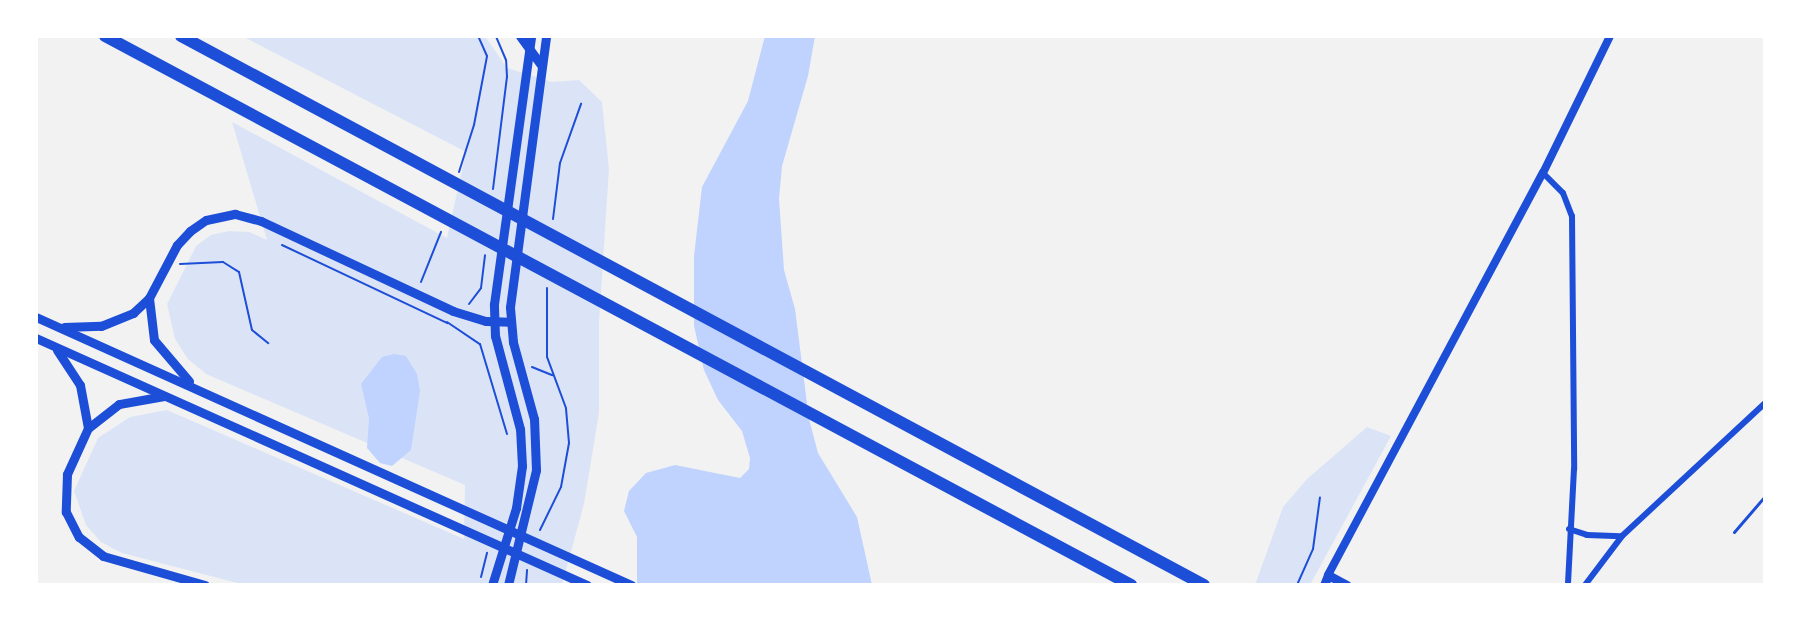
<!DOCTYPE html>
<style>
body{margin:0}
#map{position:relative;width:1801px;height:621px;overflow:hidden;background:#f2f2f2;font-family:Raleway,sans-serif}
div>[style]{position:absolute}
.green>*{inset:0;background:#dbe4f7}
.water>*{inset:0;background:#bfd3fe}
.path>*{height:2px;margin:-1px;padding:0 1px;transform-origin:1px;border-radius:1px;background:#1d4ed8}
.service>*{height:3px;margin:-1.5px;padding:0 1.5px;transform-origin:1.5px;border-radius:1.5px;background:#1d4ed8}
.minor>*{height:6px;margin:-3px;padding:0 3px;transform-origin:3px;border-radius:3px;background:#1d4ed8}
.tertiary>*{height:8px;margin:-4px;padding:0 4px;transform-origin:4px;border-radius:4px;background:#1d4ed8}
.secondary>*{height:9px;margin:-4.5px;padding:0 4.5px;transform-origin:4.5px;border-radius:4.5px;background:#1d4ed8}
.motorway>*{height:12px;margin:-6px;padding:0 6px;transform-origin:6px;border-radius:6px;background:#1d4ed8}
span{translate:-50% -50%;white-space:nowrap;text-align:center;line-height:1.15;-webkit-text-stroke:4.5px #fff;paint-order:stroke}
.frame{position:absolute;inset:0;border:38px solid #fff;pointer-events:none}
</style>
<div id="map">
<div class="green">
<i style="clip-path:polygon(242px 36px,485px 36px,507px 68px,552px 82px,579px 80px,602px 102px,609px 169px,599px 323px,599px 413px,584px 504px,562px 585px,245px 585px,122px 553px,101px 542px,86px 525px,74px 491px,98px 438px,130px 417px,167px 410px,464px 539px,465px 485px,206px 374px,188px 359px,175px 339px,167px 304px,196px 246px,211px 235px,229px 231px,249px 232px,267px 240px,232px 122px,447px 238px,466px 152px)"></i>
<i style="clip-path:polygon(1367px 427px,1391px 436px,1310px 585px,1255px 585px,1283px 507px,1307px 479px)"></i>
</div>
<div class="water">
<i style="clip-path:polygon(765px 36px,815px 36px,808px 76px,782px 166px,779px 199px,784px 270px,795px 309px,809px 419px,818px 453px,857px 517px,872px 585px,637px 585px,637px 537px,624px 511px,629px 491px,646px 473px,675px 465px,740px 478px,749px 469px,750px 458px,742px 431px,718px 400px,704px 370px,694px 326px,694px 256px,702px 187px,748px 101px)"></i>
<i style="clip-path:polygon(394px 354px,406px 356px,417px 374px,420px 391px,411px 450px,392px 466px,380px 463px,367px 448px,369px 418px,361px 384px,382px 357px)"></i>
</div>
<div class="path">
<i style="left:459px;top:172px;width:49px;rotate:-72.3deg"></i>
<i style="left:474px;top:125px;width:70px;rotate:-79.3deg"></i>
<i style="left:487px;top:56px;width:22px;rotate:-114deg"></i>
<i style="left:493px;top:189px;width:113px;rotate:-82.9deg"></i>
<i style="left:507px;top:77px;width:17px;rotate:-93deg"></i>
<i style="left:506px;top:60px;width:26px;rotate:-113deg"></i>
<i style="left:553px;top:219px;width:56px;rotate:-82.9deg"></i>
<i style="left:560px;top:163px;width:63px;rotate:-70.4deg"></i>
<i style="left:282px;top:245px;width:183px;rotate:25.3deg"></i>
<i style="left:180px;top:264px;width:43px;rotate:-2.7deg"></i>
<i style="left:223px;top:262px;width:19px;rotate:32deg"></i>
<i style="left:239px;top:272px;width:59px;rotate:77.4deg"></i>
<i style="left:252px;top:330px;width:21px;rotate:39deg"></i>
<i style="left:421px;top:282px;width:54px;rotate:-68.2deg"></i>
<i style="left:469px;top:304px;width:20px;rotate:-53deg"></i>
<i style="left:481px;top:288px;width:33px;rotate:-83deg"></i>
<i style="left:447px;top:322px;width:40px;rotate:34deg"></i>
<i style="left:480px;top:344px;width:94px;rotate:73.3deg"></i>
<i style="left:532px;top:367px;width:22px;rotate:22deg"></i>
<i style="left:540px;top:530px;width:48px;rotate:-64deg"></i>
<i style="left:561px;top:487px;width:45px;rotate:-79.7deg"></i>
<i style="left:569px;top:443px;width:35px;rotate:-95deg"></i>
<i style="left:566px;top:408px;width:54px;rotate:-110.4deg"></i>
<i style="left:547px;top:357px;width:69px;rotate:-90deg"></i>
<i style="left:481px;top:577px;width:25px;rotate:-76deg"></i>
<i style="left:526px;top:585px;width:15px;rotate:-86deg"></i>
<i style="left:1297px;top:585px;width:39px;rotate:-66deg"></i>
<i style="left:1313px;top:549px;width:52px;rotate:-82.3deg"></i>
</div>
<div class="service">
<i style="left:1734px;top:532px;width:48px;rotate:-49.3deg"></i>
</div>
<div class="minor">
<i style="left:1543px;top:173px;width:28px;rotate:45deg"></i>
<i style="left:1563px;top:193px;width:25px;rotate:69deg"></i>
<i style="left:1572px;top:216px;width:253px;rotate:89.5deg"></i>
<i style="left:1574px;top:469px;width:116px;rotate:93deg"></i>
<i style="left:1569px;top:529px;width:19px;rotate:18deg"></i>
<i style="left:1587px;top:535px;width:34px;rotate:2deg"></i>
<i style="left:1585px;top:585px;width:61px;rotate:-52.9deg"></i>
<i style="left:1622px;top:536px;width:195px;rotate:-42.9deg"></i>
</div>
<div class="tertiary">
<i style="left:1328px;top:575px;width:456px;rotate:-61.9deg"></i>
<i style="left:1543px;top:173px;width:153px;rotate:-63.9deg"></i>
</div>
<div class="secondary">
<i style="left:520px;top:36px;width:37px;rotate:54deg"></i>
<i style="left:149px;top:298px;width:42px;rotate:83.2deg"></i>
<i style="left:154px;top:340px;width:54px;rotate:49.5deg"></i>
<i style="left:36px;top:317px;width:653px;rotate:24.25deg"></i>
<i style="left:64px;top:327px;width:37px;rotate:-2deg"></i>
<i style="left:101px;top:326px;width:35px;rotate:-22deg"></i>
<i style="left:133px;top:313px;width:22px;rotate:-43deg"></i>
<i style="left:149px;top:298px;width:60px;rotate:-62.2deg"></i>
<i style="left:177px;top:245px;width:19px;rotate:-47deg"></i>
<i style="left:190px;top:231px;width:19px;rotate:-35deg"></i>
<i style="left:206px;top:220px;width:30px;rotate:-12deg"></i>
<i style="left:235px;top:214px;width:27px;rotate:15deg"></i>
<i style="left:261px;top:221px;width:212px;rotate:25.1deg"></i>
<i style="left:453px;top:311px;width:34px;rotate:17deg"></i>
<i style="left:486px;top:321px;width:24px;rotate:2deg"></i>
<i style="left:36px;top:338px;width:604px;rotate:24.15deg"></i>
<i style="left:57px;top:350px;width:42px;rotate:56.7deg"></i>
<i style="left:80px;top:385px;width:44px;rotate:79.5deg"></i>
<i style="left:164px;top:396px;width:46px;rotate:169.9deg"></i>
<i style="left:119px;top:404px;width:39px;rotate:142deg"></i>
<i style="left:88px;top:428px;width:51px;rotate:114.5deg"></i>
<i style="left:67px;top:474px;width:38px;rotate:92deg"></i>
<i style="left:66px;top:512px;width:28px;rotate:63deg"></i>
<i style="left:79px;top:537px;width:31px;rotate:38deg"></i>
<i style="left:103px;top:556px;width:106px;rotate:15.9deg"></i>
<i style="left:492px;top:585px;width:81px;rotate:-72.7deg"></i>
<i style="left:516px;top:508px;width:42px;rotate:-81.9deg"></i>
<i style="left:522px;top:466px;width:37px;rotate:-93deg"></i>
<i style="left:520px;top:429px;width:96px;rotate:-105deg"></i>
<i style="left:495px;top:336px;width:32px;rotate:-92deg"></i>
<i style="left:494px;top:304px;width:271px;rotate:-82.1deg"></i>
<i style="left:508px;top:585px;width:118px;rotate:-76.3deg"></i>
<i style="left:536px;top:470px;width:51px;rotate:-92.2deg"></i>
<i style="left:534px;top:419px;width:80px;rotate:-105.3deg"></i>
<i style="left:513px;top:342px;width:35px;rotate:-95deg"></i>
<i style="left:510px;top:307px;width:273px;rotate:-82.4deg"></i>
<i style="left:1324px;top:585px;width:11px;rotate:-68deg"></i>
<i style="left:1328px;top:575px;width:21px;rotate:28deg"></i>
</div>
<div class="motorway">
<i style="left:105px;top:36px;width:1164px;rotate:28.15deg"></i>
<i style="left:181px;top:36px;width:1161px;rotate:28.22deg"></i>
</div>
<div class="frame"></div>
</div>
